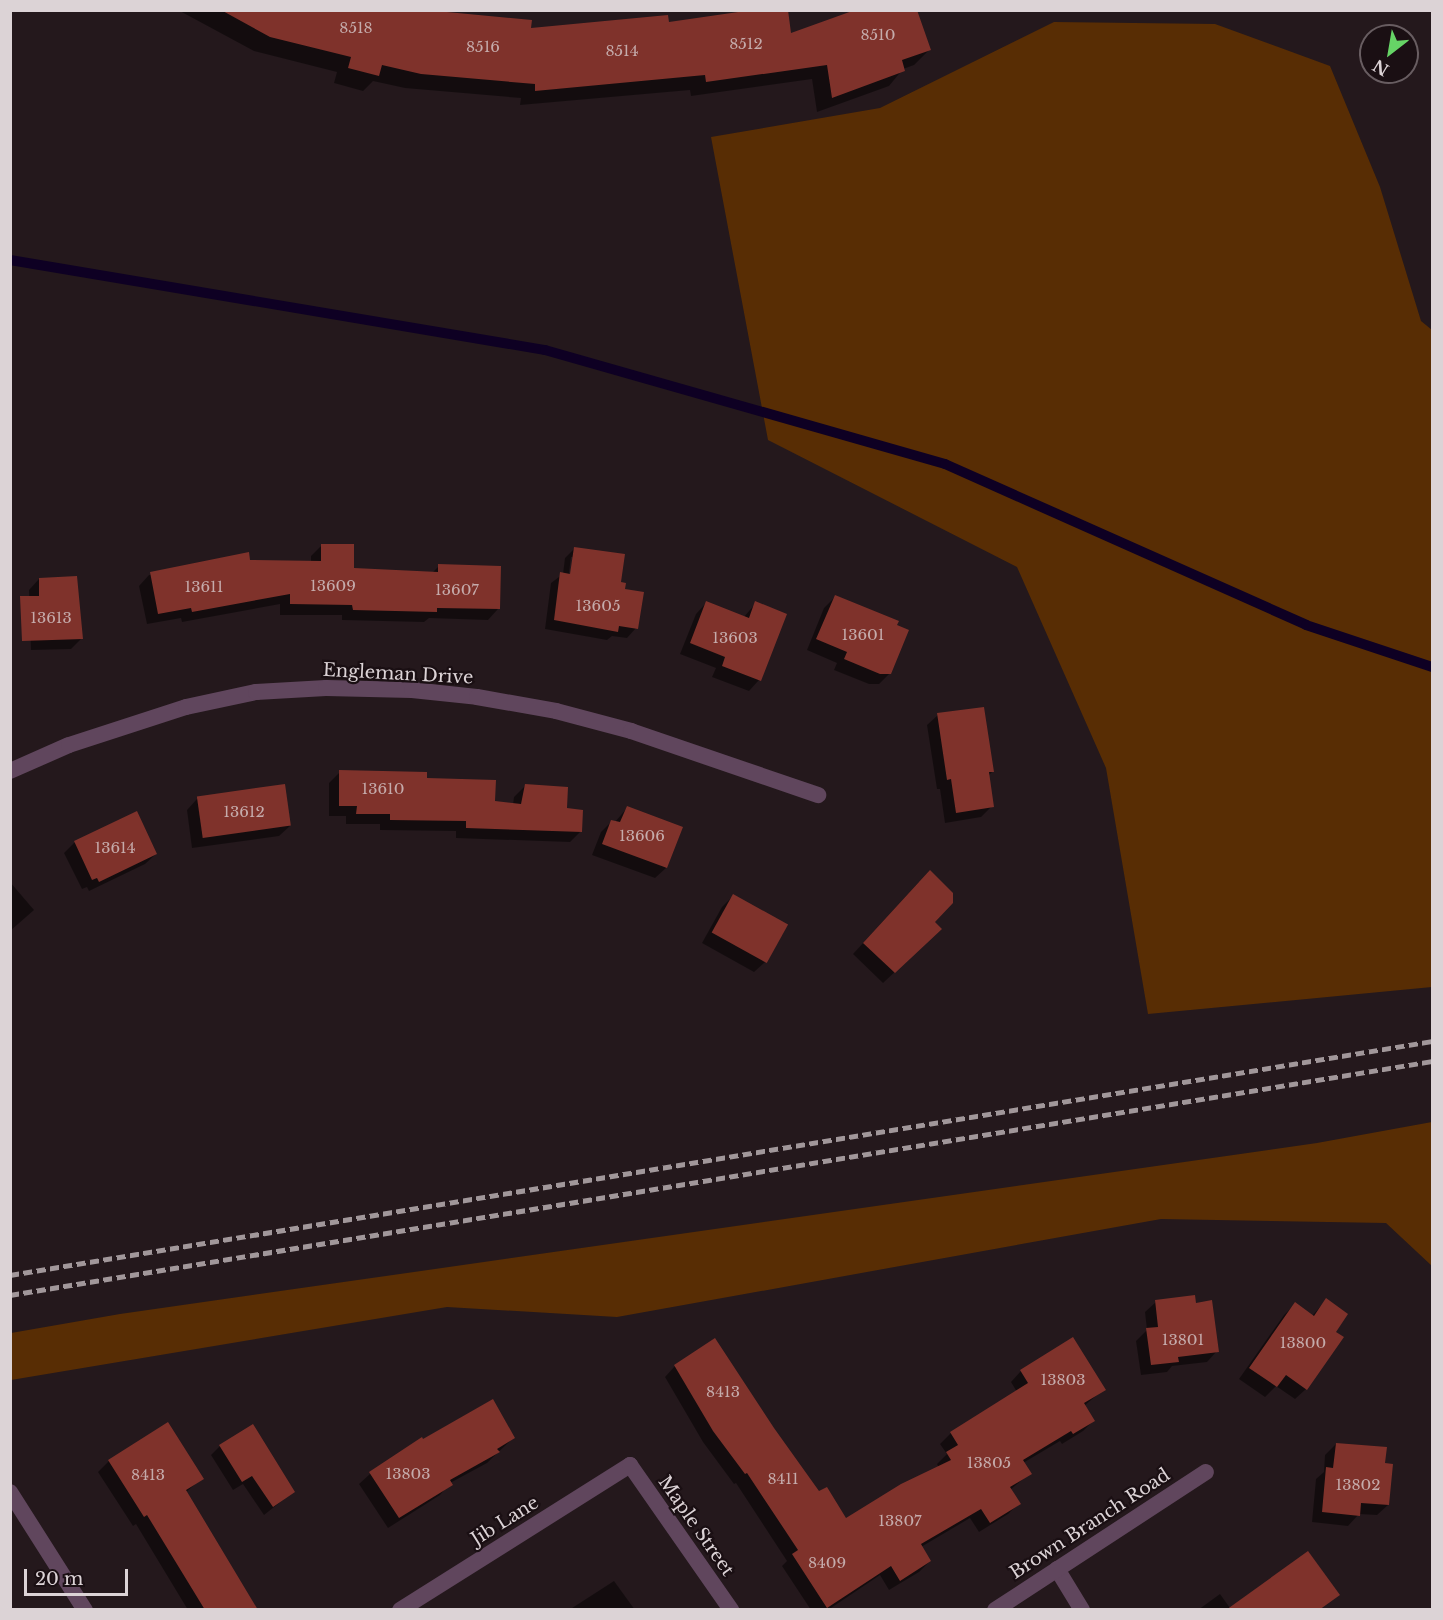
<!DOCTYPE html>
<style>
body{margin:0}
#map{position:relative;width:1443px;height:1620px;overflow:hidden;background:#24181c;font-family:"Libre Baskerville",serif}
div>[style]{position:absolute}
.green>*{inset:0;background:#582d04}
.shadow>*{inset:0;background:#0007}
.stream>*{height:10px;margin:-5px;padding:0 5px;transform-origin:5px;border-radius:5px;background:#0e0023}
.building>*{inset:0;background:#7f322b;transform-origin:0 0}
.minor>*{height:16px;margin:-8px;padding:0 8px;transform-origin:8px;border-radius:8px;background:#60465d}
.rail>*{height:4.5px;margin-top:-2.25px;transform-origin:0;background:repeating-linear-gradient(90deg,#a1979a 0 9px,transparent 0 13.5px)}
span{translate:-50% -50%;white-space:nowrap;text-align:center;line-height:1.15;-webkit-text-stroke:4.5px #1a0f13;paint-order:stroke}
.number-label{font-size:15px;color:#c5abab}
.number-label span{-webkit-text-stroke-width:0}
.street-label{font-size:18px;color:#dcd3d6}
.frame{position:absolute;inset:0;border:12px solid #dcd3d6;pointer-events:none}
.north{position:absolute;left:1359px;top:24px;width:60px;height:60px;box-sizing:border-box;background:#1a0f13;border:2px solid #685d61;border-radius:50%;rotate:211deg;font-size:16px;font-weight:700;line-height:24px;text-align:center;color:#dcd3d6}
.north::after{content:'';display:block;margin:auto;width:21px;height:27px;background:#66d466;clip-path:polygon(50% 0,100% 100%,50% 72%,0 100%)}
.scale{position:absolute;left:24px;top:1569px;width:104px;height:27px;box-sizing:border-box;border:3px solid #dcd3d6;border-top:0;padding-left:8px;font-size:18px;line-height:21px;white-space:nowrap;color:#dcd3d6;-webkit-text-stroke:4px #1a0f13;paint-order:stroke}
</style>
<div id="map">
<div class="green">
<i style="clip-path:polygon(1054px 22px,1215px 24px,1330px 66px,1380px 187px,1421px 321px,1432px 330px,1432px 987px,1148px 1014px,1106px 768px,1017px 567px,768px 440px,711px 137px,880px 108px)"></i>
<i style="clip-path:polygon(1432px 1122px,1432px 1266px,1386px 1223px,1161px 1219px,617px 1317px,447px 1307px,11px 1380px,11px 1333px,120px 1314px,1317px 1143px)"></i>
</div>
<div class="shadow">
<i style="clip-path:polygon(178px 10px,418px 10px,529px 30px,668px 24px,929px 50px,914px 65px,903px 69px,889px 86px,817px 112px,812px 79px,691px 96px,690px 90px,520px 105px,521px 98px,405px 88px,373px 81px,363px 91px,334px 83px,337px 72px,254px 51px)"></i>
<i style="clip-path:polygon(322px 545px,352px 569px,432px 573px,439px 566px,498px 609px,488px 620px,429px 618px,424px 622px,342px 620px,342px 615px,280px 615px,280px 604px,182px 622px,181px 618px,147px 624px,139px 586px,149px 575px,249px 561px,311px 562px,311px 556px)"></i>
<i style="clip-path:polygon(evenodd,574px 549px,619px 583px,636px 628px,627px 638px,612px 636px,607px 640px,545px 629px,551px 583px,563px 574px,565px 558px,574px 549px,571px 557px,574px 557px,571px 581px,568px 581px,571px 557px)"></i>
<i style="clip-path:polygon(39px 579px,81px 639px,71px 649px,31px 650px,29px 590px)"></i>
<i style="clip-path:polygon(835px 597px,890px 673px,879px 684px,869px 684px,834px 670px,837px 663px,807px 650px,824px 608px)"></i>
<i style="clip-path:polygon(706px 603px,743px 618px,756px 603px,759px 680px,749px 691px,712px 677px,716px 668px,680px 654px,696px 614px)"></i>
<i style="clip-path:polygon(938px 715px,993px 771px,988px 776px,992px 806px,981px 817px,945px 823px,940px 789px,937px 789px,927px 725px)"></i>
<i style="clip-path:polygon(340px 772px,426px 779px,494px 803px,513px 805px,514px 797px,525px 786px,566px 810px,581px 831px,570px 842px,456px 838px,456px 831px,380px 830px,380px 824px,346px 824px,346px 816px,329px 816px,329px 783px)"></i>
<i style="clip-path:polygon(197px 799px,290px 826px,279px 836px,192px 848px,187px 810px)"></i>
<i style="clip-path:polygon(627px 808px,666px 868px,655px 878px,592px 855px,601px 832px,612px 821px,615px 822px)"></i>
<i style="clip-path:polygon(136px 813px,156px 854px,145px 864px,89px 891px,87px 887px,82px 889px,64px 853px,74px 843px)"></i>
<i style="clip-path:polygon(10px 882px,34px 910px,10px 931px)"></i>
<i style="clip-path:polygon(919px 882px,933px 922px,929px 940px,883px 983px,853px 954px)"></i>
<i style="clip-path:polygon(733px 896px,786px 926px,765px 962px,754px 972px,702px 943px,722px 907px)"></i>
<i style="clip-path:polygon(1326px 1300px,1334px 1332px,1306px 1389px,1295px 1399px,1276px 1386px,1265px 1397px,1239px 1379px,1284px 1315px,1295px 1304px,1312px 1316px)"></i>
<i style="clip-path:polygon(1156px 1302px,1194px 1304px,1217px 1351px,1207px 1362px,1172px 1366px,1167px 1372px,1141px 1375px,1136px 1341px,1147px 1330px,1145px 1312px)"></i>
<i style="clip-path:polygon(675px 1366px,772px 1429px,819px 1493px,845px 1520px,939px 1468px,937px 1464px,947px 1454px,940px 1444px,951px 1433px,1017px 1392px,1011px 1382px,1021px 1371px,1104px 1389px,1084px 1406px,1094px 1420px,1083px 1431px,1062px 1444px,1060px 1441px,1023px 1463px,1030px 1473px,1010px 1490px,1019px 1503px,1008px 1514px,979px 1532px,970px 1518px,921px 1547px,930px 1561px,919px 1572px,889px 1590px,880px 1575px,828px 1610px,811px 1610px,782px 1566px,787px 1561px,736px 1483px,734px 1484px,703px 1442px,665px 1377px)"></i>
<i style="clip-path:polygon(168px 1424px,202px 1478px,185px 1493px,247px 1610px,188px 1610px,136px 1524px,133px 1526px,98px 1472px,109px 1461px)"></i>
<i style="clip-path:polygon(513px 1438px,487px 1463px,450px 1483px,440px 1495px,388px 1528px,359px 1484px,370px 1474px)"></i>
<i style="clip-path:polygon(1336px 1444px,1384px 1464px,1388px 1505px,1377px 1515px,1359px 1514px,1348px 1526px,1312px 1522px,1316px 1479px,1324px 1472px,1325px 1455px)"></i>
<i style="clip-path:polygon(220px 1446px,293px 1492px,264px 1515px,243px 1484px,233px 1490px,211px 1455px)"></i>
<i style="clip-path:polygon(614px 1581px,635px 1610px,569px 1610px)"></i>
<i style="clip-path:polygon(1220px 1594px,1230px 1608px,1244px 1610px,1198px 1610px)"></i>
</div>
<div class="stream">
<i style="left:10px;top:260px;width:543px;rotate:9.55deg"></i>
<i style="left:545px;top:350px;width:416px;rotate:15.9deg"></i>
<i style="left:945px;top:464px;width:395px;rotate:24deg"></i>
<i style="left:1306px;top:625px;width:133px;rotate:18.4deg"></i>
</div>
<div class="building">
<i style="clip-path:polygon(221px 10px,426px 10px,532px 20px,531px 28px,668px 15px,669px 22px,752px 10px,788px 10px,791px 33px,855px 10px,917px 10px,931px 50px,902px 60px,905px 71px,832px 98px,827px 65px,706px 82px,705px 75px,535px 91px,535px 84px,421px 74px,382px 65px,379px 76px,348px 68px,351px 57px,270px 37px)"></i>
<i style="clip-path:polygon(321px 544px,354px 544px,354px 568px,438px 572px,438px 564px,501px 566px,500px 609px,437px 608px,437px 612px,353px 610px,352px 605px,290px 604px,290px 594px,192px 612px,191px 608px,158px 614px,150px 572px,249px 552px,250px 560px,321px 561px)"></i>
<i style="clip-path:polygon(574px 547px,625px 554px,621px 582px,626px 583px,625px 589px,644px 592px,638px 629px,619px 626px,618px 632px,554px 620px,560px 572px,570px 574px)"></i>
<i style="clip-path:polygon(77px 576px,83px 639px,22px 641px,20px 596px,39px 596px,39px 578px)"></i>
<i style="clip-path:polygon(835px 595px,899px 621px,897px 625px,909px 630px,891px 674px,880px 674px,844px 659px,847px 652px,816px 639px)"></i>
<i style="clip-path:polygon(706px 601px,749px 618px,755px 601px,787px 614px,761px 681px,722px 666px,725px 657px,690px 643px)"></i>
<i style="clip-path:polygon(984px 707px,994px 772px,989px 772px,994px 807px,956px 813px,951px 779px,947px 780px,937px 713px)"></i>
<i style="clip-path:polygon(339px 770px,427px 772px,427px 778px,496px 780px,495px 801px,521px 804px,525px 784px,568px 787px,567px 808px,583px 810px,582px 832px,466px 828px,466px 821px,390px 820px,390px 814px,356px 814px,357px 806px,339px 806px)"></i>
<i style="left:285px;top:784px;width:42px;height:89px;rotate:82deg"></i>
<i style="clip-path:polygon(627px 806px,683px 827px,667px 868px,602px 844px,611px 820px,620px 822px)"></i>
<i style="clip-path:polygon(137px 811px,157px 854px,99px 882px,97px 878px,92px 880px,74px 841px)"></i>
<i style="clip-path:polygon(930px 870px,953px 893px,953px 903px,935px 922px,942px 929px,895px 973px,863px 943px)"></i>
<i style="left:733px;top:894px;width:63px;height:44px;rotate:29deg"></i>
<i style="clip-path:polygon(1195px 1295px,1196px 1303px,1212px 1300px,1219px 1352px,1178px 1357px,1179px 1362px,1151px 1365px,1146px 1328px,1158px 1327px,1155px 1300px)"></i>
<i style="clip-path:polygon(1326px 1298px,1348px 1314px,1336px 1332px,1344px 1337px,1307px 1390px,1286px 1375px,1277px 1387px,1249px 1368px,1295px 1302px,1314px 1316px)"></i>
<i style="clip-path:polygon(1073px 1337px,1106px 1390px,1084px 1403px,1095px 1421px,1073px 1434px,1071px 1431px,1023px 1460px,1032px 1474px,1010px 1487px,1021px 1504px,990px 1523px,981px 1509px,921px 1544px,931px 1561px,900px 1581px,891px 1566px,827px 1608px,792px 1554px,798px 1550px,747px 1473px,745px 1474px,713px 1431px,674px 1365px,715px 1338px,774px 1428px,819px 1491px,827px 1487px,846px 1518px,901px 1484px,951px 1460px,946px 1452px,958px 1445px,950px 1432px,1028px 1383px,1020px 1370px)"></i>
<i style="clip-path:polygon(493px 1399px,515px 1438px,497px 1449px,500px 1452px,450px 1480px,453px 1485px,399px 1518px,369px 1472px,422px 1437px,423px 1439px)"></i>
<i style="clip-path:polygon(168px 1422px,204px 1479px,186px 1490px,258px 1610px,205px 1610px,147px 1515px,144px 1517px,108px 1460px)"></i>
<i style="clip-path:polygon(253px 1424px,295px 1492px,273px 1507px,252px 1476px,242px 1482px,219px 1445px)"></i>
<i style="clip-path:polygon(1336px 1443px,1387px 1447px,1385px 1463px,1393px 1464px,1389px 1505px,1361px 1503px,1360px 1516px,1322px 1512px,1326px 1467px,1333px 1468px)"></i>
<i style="clip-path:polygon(1308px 1551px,1340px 1595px,1319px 1610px,1226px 1610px)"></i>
</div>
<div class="minor">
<i style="left:10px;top:771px;width:64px;rotate:-23.8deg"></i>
<i style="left:69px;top:745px;width:123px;rotate:-18deg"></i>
<i style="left:186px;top:707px;width:72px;rotate:-12.1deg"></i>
<i style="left:256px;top:692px;width:70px;rotate:-3.3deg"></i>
<i style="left:326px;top:688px;width:86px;rotate:1.3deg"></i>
<i style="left:412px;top:690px;width:65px;rotate:6.1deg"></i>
<i style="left:477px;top:697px;width:80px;rotate:10deg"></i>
<i style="left:556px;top:711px;width:78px;rotate:14.9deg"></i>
<i style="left:631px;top:731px;width:198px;rotate:18.9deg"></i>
<i style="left:10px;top:1492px;width:140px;rotate:57.6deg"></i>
<i style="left:1057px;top:1569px;width:48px;rotate:58.6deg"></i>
<i style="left:400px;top:1610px;width:272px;rotate:-32.2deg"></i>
<i style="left:630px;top:1465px;width:177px;rotate:55.1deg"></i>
<i style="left:995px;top:1610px;width:252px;rotate:-33.2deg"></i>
</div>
<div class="rail">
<i style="left:10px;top:1275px;width:1441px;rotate:-9.34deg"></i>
<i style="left:10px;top:1295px;width:1441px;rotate:-9.34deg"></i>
</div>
<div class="number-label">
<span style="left:356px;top:28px">8518</span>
<span style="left:878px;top:35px">8510</span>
<span style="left:746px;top:44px">8512</span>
<span style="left:483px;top:47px">8516</span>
<span style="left:622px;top:51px">8514</span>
<span style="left:333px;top:586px">13609</span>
<span style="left:204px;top:587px">13611</span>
<span style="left:457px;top:590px">13607</span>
<span style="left:598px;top:606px">13605</span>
<span style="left:51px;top:618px">13613</span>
<span style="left:863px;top:635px">13601</span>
<span style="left:735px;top:638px">13603</span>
<span style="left:383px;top:789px">13610</span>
<span style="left:244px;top:812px">13612</span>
<span style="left:642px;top:836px">13606</span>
<span style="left:115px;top:848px">13614</span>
<span style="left:1183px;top:1340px">13801</span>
<span style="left:1303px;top:1343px">13800</span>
<span style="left:1063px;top:1380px">13803</span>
<span style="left:723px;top:1392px">8413</span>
<span style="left:989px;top:1463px">13805</span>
<span style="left:408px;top:1474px">13803</span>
<span style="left:148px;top:1475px">8413</span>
<span style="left:783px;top:1479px">8411</span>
<span style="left:1358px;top:1485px">13802</span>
<span style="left:900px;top:1521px">13807</span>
<span style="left:827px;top:1563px">8409</span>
</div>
<div class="street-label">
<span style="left:398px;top:674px;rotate:3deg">Engleman Drive</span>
<span style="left:505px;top:1521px;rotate:-32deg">Jib Lane</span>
<span style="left:1090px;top:1524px;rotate:-33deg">Brown Branch Road</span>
<span style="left:696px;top:1526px;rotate:55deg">Maple Street</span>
</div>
<div class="frame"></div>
<div class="north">N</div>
<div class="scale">20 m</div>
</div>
